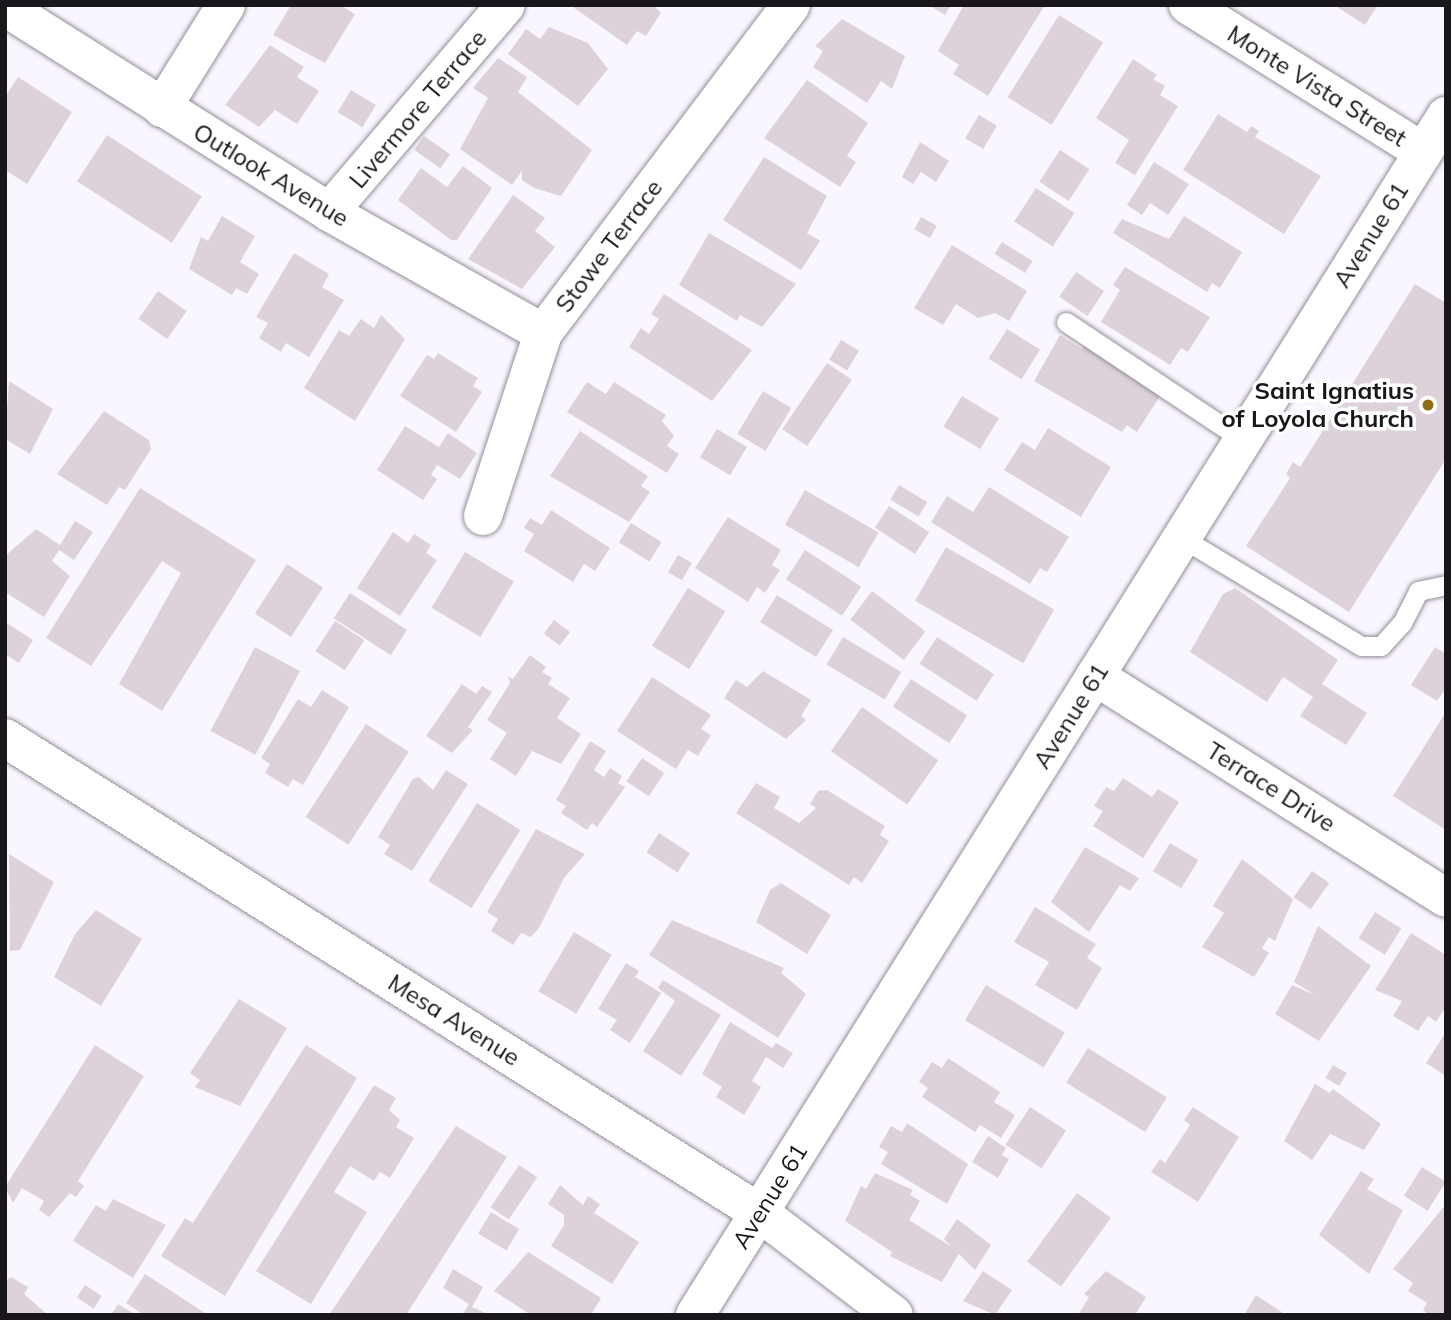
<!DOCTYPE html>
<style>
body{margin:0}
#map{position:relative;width:1451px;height:1320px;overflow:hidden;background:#faf6ff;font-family:Mulish,sans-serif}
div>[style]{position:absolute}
.building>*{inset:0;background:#ddd2da;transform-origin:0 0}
.roads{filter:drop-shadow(0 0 2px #938e98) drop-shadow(0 0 2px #938e98)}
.service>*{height:19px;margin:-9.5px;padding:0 9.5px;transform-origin:9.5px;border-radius:9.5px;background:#fff}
.minor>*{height:38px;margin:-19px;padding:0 19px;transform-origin:19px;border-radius:19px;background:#fff}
.tertiary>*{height:38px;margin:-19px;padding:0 19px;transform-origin:19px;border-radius:19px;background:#fff}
.dots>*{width:19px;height:19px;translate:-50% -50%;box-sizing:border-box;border:4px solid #fff;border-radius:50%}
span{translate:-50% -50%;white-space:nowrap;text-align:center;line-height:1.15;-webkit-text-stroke:7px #fff;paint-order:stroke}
.street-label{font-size:24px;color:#19171b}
.poi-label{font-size:24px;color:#19171b;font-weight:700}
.right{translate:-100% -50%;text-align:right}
.frame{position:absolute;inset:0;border:7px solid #19171b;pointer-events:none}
</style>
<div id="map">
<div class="building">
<i style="clip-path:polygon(291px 5px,340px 5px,355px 14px,325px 63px,273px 35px)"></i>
<i style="clip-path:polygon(570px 5px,653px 5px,661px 13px,646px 36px,637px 31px,627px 45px)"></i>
<i style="clip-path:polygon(929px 5px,951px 5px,945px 15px)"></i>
<i style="clip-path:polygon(964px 5px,1045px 5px,988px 96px,953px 74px,959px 65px,938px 51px)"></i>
<i style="clip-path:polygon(1334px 5px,1378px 5px,1365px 25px)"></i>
<i style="left:1059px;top:15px;width:52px;height:97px;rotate:32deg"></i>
<i style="clip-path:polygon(842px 19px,905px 56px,892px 89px,881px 81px,867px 103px,813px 67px,823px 51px,815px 46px)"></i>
<i style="clip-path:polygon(549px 27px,588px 43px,608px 69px,578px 106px,508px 54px,526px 29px,540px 39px)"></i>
<i style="clip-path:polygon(270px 45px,304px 67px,297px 77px,319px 91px,297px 124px,275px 110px,259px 127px,225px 105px)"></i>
<i style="clip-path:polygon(498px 58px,527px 77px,518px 92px,592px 150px,561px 196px,534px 188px,522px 180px,522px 171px,512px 185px,460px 149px,488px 98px,473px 88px)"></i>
<i style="clip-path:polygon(1133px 59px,1157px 75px,1153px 79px,1165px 86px,1160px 95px,1178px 106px,1135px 175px,1115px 163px,1129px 140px,1096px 118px)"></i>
<i style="clip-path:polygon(18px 77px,72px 112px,27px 184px,5px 170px,5px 97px)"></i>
<i style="clip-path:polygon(807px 80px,868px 123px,847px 156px,856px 162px,840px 187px,764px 138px)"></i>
<i style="left:351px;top:90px;width:29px;height:26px;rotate:31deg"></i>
<i style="clip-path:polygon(1218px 114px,1247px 132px,1251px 126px,1259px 131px,1255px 137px,1321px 176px,1284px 234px,1183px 170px)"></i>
<i style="left:979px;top:115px;width:21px;height:27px;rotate:31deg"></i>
<i style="left:107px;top:135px;width:113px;height:55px;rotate:33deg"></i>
<i style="left:424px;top:136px;width:32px;height:17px;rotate:35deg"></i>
<i style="clip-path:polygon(920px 142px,949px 161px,936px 182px,921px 172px,913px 184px,902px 177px)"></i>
<i style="left:1060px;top:150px;width:35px;height:38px;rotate:33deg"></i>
<i style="clip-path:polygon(764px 157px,827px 196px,807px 233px,820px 241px,801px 270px,723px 220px)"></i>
<i style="clip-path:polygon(1154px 162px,1189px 184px,1168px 215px,1150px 203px,1142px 215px,1127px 205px)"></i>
<i style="clip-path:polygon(463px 166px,492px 188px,457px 240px,451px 240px,398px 200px,421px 168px,447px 187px)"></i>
<i style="left:1036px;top:188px;width:46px;height:40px;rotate:33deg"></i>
<i style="clip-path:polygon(513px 195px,545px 218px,535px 231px,555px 247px,522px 289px,468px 259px)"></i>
<i style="clip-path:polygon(222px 216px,255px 236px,240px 262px,259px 274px,247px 294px,236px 288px,232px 295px,189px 269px,201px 237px,208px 241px)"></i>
<i style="clip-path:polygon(1184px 216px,1242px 252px,1220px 288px,1212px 283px,1207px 292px,1113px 233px,1122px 219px,1169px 239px)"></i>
<i style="left:921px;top:217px;width:18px;height:14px;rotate:29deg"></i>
<i style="clip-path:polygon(709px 233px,796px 284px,762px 327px,740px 315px,737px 321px,679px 285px)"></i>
<i style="left:1002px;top:242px;width:36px;height:14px;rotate:32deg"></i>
<i style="clip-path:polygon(952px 245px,1027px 291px,1009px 321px,995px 313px,978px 318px,956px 304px,943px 325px,914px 308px)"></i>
<i style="clip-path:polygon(294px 253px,329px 274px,322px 287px,344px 300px,309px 357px,286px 343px,281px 352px,259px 338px,268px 323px,256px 317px)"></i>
<i style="clip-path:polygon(1125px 267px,1210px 317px,1188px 352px,1181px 348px,1170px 365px,1101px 322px,1120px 290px,1113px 285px)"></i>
<i style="left:1076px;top:272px;width:34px;height:30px;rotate:34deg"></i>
<i style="clip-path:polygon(1415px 284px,1446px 303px,1446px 459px,1349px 612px,1246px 546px,1290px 478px,1286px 474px,1293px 462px,1300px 467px)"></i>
<i style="left:158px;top:291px;width:35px;height:34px;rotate:35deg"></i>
<i style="clip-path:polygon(664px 294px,752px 350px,712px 401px,629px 347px,641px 328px,649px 334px,659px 319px,651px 314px)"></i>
<i style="clip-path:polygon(381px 315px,405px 339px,355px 421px,304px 388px,339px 330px,349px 336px,361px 319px,374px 328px)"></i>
<i style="left:1007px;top:329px;width:39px;height:35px;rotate:32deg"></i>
<i style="clip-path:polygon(1060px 335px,1082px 349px,1086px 342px,1153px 384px,1149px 390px,1160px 396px,1137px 432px,1127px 425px,1122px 432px,1034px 381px)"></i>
<i style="left:841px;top:340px;width:21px;height:23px;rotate:31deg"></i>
<i style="clip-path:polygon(438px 353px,478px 378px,473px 386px,482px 392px,456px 432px,400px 396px,427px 355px,434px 359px)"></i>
<i style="left:827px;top:363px;width:30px;height:80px;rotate:34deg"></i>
<i style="clip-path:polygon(9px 381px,53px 409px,30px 454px,5px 439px)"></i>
<i style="clip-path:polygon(587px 382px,606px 394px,614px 382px,666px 415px,662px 421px,674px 436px,667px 446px,679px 454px,667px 473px,567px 412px)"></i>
<i style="left:763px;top:391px;width:33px;height:50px;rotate:31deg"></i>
<i style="left:962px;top:396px;width:43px;height:36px;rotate:31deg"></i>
<i style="clip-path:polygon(104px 411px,149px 440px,151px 449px,125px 490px,119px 487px,107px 505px,57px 474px)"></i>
<i style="clip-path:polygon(405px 426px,439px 447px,448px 433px,477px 453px,460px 479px,437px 465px,431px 475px,437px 479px,423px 500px,377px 470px)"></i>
<i style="clip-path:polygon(1048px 428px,1111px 467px,1081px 517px,1004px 470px,1022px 442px,1035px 450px)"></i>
<i style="left:717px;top:429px;width:35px;height:33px;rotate:31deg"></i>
<i style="clip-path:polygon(580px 431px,648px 476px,641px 486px,650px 492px,629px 522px,550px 476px)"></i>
<i style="left:899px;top:485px;width:33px;height:17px;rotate:31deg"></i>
<i style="clip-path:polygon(989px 487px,1069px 537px,1047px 572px,1040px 568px,1030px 584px,931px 522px,947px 496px,973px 512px)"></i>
<i style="clip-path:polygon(140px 488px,256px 560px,162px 711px,119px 684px,181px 573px,162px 561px,91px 666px,46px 638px)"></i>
<i style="left:805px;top:490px;width:85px;height:40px;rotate:30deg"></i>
<i style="left:889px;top:506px;width:48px;height:26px;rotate:33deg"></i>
<i style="clip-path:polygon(551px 510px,610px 548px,595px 571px,584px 564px,573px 582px,524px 551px,534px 534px,524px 528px,530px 518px,542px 525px)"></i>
<i style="clip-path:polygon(728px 517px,781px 550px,772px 565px,780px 570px,765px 593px,757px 587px,748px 602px,695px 568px)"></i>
<i style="clip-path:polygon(75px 521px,93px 532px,74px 560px,59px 550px,52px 561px,70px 576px,44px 617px,5px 592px,5px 556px,36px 529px,60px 545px)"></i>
<i style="left:631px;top:523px;width:36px;height:23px;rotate:32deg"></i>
<i style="clip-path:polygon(393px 532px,408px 543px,414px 534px,431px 545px,426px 553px,437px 560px,400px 616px,357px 588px)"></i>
<i style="left:946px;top:547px;width:125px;height:62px;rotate:30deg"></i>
<i style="left:805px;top:550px;width:67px;height:35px;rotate:33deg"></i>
<i style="left:465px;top:552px;width:57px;height:65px;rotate:31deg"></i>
<i style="left:678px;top:555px;width:16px;height:20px;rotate:30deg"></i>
<i style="left:287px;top:564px;width:43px;height:59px;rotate:33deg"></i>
<i style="left:688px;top:588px;width:44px;height:68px;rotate:32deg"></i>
<i style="clip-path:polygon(1235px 588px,1338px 660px,1322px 684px,1367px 713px,1346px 745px,1300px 716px,1313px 697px,1283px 677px,1267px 702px,1190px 652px,1223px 594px)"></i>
<i style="left:872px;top:591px;width:67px;height:36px;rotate:37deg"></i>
<i style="left:350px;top:593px;width:68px;height:30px;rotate:33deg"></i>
<i style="left:777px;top:595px;width:66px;height:32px;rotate:32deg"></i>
<i style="left:554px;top:620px;width:20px;height:17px;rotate:37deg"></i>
<i style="left:335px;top:621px;width:35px;height:36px;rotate:33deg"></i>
<i style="clip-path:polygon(5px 622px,33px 640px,19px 663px,5px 654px)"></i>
<i style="left:843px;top:637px;width:68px;height:32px;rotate:31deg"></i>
<i style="left:937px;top:637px;width:68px;height:32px;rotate:33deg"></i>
<i style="left:255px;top:647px;width:51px;height:95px;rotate:28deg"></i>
<i style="clip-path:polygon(1435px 647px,1446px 654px,1446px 688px,1437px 701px,1411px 685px)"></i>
<i style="clip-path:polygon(530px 655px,546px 667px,542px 672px,552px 678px,548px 684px,570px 698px,557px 718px,581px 734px,561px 764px,532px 751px,516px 776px,490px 759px,507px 733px,487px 720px,510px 683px,508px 676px,513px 679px)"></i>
<i style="clip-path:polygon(763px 671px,811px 700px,801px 716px,806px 720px,786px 739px,724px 698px,736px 680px,747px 687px)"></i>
<i style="clip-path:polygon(652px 677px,711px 715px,701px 729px,711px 735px,698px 756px,688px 750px,676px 769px,617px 731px)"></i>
<i style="left:911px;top:679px;width:67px;height:33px;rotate:33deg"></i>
<i style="clip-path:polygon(462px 684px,476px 694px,482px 686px,492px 692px,468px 727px,473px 730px,452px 753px,426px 736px)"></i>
<i style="clip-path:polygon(322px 690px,349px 707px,303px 785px,293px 779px,288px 787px,265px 773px,270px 764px,261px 758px,298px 699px,311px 707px)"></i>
<i style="left:862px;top:707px;width:93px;height:54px;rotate:35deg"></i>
<i style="clip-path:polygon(1446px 712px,1446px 830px,1393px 796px)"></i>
<i style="left:366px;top:724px;width:51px;height:111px;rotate:33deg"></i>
<i style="clip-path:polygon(590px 741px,606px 751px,594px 770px,604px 777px,610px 768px,622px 776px,618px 783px,625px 787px,597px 827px,592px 823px,587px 830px,561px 813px,566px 806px,556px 800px)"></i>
<i style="left:642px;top:758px;width:27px;height:28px;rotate:34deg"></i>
<i style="clip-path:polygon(446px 770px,468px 784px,412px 871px,384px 854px,390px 845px,378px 837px,413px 779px,419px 777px,433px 790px)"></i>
<i style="clip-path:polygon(1123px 778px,1152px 797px,1158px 789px,1179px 802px,1143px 858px,1093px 826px,1103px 811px,1094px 806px,1106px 787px,1114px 791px)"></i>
<i style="clip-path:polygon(756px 783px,780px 797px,774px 808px,799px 823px,816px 808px,810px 804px,818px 791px,827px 790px,885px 826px,880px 835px,889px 841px,862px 883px,854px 877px,849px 885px,736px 813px)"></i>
<i style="left:477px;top:803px;width:51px;height:92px;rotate:32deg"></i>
<i style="clip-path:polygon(536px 829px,585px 854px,564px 878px,539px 928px,531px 937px,521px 933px,513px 945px,491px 931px,498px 919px,487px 912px)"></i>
<i style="left:659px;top:833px;width:37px;height:23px;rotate:33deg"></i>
<i style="left:1170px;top:843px;width:33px;height:33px;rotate:31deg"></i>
<i style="clip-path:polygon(1085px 847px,1139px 878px,1130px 891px,1120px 885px,1089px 932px,1051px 902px)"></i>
<i style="clip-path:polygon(9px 854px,54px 882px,20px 950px,10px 951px)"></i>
<i style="clip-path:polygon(1242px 859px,1293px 899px,1275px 941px,1269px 937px,1262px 948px,1269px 953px,1254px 977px,1202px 947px,1224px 913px,1213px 906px)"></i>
<i style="left:1312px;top:871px;width:21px;height:32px;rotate:35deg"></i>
<i style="clip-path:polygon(781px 883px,831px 915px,807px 954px,756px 922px,770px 890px)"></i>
<i style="clip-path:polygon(1035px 907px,1096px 944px,1087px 958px,1102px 968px,1077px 1010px,1035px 985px,1049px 962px,1014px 942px)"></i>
<i style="clip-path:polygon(96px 910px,142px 939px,101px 1006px,54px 977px,75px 934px)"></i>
<i style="left:1375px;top:912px;width:31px;height:31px;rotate:32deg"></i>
<i style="clip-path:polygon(672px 920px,784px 968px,781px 973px,806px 994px,778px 1038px,649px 955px)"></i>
<i style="clip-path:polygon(1318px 926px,1371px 966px,1319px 1041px,1275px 1014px,1292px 985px,1315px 995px,1294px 982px)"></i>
<i style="left:574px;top:932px;width:44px;height:69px;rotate:31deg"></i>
<i style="clip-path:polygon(1411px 933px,1446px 955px,1446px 1007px,1436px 1022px,1428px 1016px,1418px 1031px,1393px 1016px,1402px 1001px,1375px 990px)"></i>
<i style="clip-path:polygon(626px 963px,639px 971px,635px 977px,661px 993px,630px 1043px,610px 1030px,617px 1020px,598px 1009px)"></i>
<i style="clip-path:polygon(663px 980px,721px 1015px,681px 1076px,643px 1051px,675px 1001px,658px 988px)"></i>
<i style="left:986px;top:985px;width:92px;height:41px;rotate:31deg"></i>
<i style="clip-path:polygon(239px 999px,287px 1028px,240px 1106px,195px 1087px,200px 1080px,190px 1073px)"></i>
<i style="clip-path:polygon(730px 1022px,772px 1048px,776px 1043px,793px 1053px,783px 1068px,766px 1057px,752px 1081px,761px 1087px,744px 1115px,716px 1097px,722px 1087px,702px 1074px)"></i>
<i style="clip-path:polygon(1446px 1032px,1446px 1076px,1426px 1063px)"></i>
<i style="clip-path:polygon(95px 1045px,144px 1076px,78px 1181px,84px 1186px,76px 1197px,70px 1193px,49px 1217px,39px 1210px,44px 1201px,22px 1188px,13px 1203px,5px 1187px)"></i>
<i style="clip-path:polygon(306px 1045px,357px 1078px,225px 1296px,161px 1256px,185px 1218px,193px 1223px)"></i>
<i style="left:1088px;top:1048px;width:93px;height:41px;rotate:32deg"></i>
<i style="clip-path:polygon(948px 1058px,1000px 1092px,994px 1102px,1015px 1115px,1001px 1138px,980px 1125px,975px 1132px,922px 1097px,928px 1088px,919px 1082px,932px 1062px,942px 1068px)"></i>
<i style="left:1333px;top:1065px;width:16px;height:15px;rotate:30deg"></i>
<i style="clip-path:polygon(1315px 1084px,1330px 1093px,1333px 1089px,1381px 1124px,1364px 1150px,1330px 1134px,1312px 1160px,1284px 1141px)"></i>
<i style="clip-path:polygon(374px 1085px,396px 1098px,389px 1110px,400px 1120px,396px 1127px,414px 1138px,390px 1178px,380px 1172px,374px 1181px,350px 1166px,334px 1192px,367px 1212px,311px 1304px,256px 1271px)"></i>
<i style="left:1030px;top:1107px;width:43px;height:45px;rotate:33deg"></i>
<i style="clip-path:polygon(1193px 1107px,1239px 1137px,1198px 1202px,1151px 1172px,1160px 1159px,1165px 1163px,1190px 1125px,1184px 1120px)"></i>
<i style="clip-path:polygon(907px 1123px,968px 1164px,947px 1204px,881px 1164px,888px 1152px,879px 1147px,891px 1126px,902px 1132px)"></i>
<i style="clip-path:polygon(456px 1126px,507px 1157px,406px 1315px,329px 1315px)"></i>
<i style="clip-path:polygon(988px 1136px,1006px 1148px,1002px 1155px,1009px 1159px,998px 1178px,972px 1162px)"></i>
<i style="left:519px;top:1165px;width:22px;height:51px;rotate:34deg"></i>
<i style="left:1422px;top:1167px;width:28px;height:34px;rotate:32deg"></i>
<i style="clip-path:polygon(1361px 1171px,1374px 1179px,1367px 1189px,1403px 1210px,1369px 1274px,1319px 1235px)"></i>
<i style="clip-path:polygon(875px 1173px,913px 1190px,910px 1195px,920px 1201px,909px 1220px,960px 1252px,942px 1282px,890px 1256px,892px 1252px,845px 1221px,861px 1186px,866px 1189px)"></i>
<i style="clip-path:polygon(560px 1185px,583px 1205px,588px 1196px,600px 1204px,594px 1213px,639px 1242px,612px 1284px,551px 1246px,564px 1225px,564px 1215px,548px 1204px)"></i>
<i style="left:1077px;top:1193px;width:42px;height:85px;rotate:36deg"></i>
<i style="clip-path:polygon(113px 1199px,166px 1225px,133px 1278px,73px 1241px,96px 1205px,106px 1211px)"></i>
<i style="clip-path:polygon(1446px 1204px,1446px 1315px,1429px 1315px,1423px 1310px,1427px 1303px,1408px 1291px,1413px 1283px,1393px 1269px)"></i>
<i style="left:491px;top:1212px;width:33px;height:25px;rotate:31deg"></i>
<i style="clip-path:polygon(957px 1219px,991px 1245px,975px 1270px,944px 1239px)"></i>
<i style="clip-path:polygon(528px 1252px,601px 1298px,591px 1315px,531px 1315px,494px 1291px)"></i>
<i style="clip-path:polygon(453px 1269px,483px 1287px,472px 1307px,490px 1315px,462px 1315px,469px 1304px,443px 1288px)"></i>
<i style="clip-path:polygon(983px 1271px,1012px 1290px,995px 1315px,963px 1301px)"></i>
<i style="clip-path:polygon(1106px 1271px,1146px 1297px,1135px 1315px,1078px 1315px,1089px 1297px,1084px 1294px)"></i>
<i style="clip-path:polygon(145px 1274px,208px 1315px,144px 1315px,126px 1303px)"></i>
<i style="clip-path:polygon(11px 1277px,28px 1287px,24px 1294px,48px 1315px,5px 1315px,5px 1281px)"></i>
<i style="left:85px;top:1285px;width:20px;height:15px;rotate:33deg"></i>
<i style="clip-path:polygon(1256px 1295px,1286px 1315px,1244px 1315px)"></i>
<i style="clip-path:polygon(118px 1304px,136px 1315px,111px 1315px)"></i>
</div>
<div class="roads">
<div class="service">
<i style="left:1066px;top:322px;width:213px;rotate:33.7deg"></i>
<i style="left:1182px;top:538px;width:209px;rotate:31.1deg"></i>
<i style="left:1361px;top:646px;width:20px"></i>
<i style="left:1381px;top:646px;width:31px;rotate:-48deg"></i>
<i style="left:1402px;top:623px;width:36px;rotate:-63deg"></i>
<i style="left:1418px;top:591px;width:29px;rotate:-12deg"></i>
</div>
<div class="minor">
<i style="left:1188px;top:5px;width:277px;rotate:32deg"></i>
<i style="left:5px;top:7px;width:383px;rotate:32.3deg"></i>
<i style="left:329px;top:212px;width:246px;rotate:29.5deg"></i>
<i style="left:162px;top:108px;width:121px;rotate:-58.1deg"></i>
<i style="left:329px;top:212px;width:272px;rotate:-49.5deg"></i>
<i style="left:483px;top:516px;width:193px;rotate:-71.8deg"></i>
<i style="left:543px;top:333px;width:411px;rotate:-52.9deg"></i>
<i style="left:1095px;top:676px;width:415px;rotate:32.3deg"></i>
<i style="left:5px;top:738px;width:892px;rotate:32.18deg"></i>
<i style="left:760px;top:1213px;width:168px;rotate:37.3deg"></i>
</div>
<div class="tertiary">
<i style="left:695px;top:1315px;width:1415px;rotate:-57.94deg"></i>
</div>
</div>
<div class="dots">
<i style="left:1428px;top:405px;background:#8f6e13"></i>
</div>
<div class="street-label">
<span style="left:1317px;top:86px;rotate:32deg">Monte Vista Street</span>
<span style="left:418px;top:109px;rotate:-50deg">Livermore Terrace</span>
<span style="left:271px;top:175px;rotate:31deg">Outlook Avenue</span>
<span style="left:1371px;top:235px;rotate:-58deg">Avenue 61</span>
<span style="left:609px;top:246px;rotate:-53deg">Stowe Terrace</span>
<span style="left:1071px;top:716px;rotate:-58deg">Avenue 61</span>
<span style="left:1271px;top:787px;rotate:32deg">Terrace Drive</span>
<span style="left:454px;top:1020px;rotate:32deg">Mesa Avenue</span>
<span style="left:770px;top:1196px;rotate:-58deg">Avenue 61</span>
</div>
<div class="poi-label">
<span class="right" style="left:1414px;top:405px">Saint Ignatius<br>of Loyola Church</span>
</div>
<div class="frame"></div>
</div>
